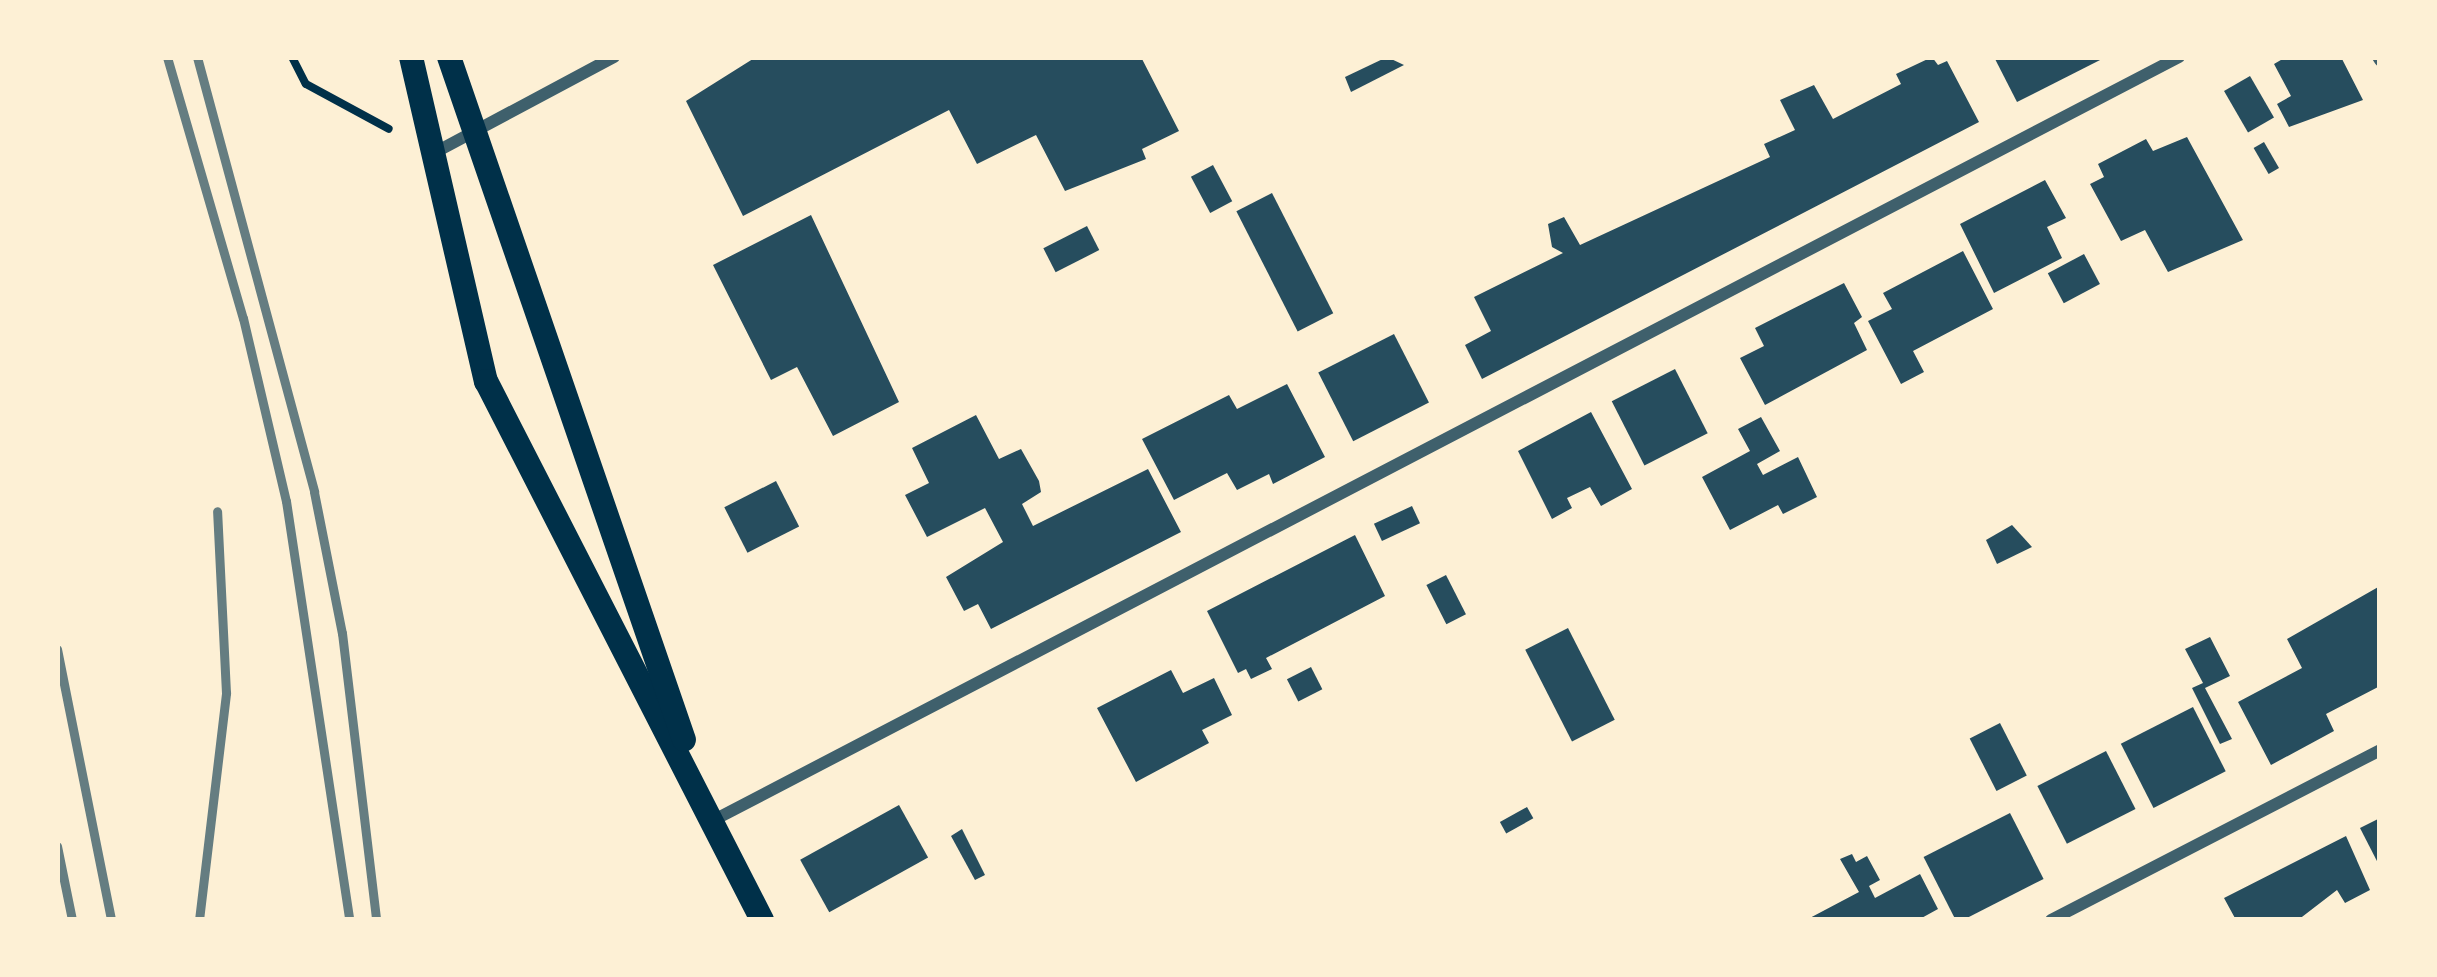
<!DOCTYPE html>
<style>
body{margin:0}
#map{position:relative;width:2437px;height:977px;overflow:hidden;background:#fdf0d5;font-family:"Titillium Web",sans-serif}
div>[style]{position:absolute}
.building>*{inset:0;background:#264d5e;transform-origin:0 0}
.path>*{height:8px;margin:-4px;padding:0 4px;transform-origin:4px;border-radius:4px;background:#003049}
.minor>*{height:12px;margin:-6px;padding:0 6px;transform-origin:6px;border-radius:6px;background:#3f606c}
.secondary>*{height:24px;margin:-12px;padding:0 12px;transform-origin:12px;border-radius:12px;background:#003049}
.rail>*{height:9px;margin:-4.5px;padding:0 4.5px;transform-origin:4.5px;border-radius:4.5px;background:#657d81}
span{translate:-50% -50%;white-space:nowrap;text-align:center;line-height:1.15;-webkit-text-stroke:10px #fdf0d5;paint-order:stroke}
.frame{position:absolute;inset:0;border:60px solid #fdf0d5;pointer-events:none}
</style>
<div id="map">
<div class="building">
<i style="clip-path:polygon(756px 57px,1141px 57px,1179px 131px,1142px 149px,1146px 159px,1065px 191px,1036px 135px,977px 164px,949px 110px,743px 216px,686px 101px)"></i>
<i style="clip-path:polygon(1387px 57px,1404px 65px,1351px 92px,1345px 77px)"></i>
<i style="clip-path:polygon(1932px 57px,1938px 65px,1947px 61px,1979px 122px,1482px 379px,1465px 345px,1491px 331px,1474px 297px,1563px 253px,1552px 247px,1548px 224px,1564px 217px,1580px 245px,1770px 157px,1764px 144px,1795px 130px,1780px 100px,1814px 85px,1833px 119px,1901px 84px,1896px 74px)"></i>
<i style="clip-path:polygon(1994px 57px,2106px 57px,2017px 102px)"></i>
<i style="clip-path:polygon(2286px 57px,2341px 57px,2363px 100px,2289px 127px,2277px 104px,2291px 96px,2274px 64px)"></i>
<i style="left:2250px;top:76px;width:48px;height:30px;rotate:60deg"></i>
<i style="clip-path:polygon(2187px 137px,2243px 240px,2168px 272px,2145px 230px,2121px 241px,2090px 184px,2104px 177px,2098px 164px,2146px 139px,2153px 151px)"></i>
<i style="left:2264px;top:142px;width:30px;height:12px;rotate:60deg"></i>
<i style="left:1213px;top:165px;width:41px;height:25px;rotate:62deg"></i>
<i style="clip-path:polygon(2045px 180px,2066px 218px,2047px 227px,2062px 258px,1994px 293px,1960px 224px)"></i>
<i style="left:1272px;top:193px;width:135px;height:40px;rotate:63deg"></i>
<i style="clip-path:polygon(811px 215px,899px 402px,833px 436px,797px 367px,771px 380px,713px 265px)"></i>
<i style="left:1087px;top:226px;width:27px;height:49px;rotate:63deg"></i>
<i style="clip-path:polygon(1963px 251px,1993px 309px,1913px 351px,1924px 372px,1901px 384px,1868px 321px,1892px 309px,1883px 293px)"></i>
<i style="left:2084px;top:254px;width:34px;height:41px;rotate:62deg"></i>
<i style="clip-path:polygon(1844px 283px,1862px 317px,1854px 323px,1867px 350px,1765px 405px,1740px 358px,1764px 346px,1755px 328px)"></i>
<i style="left:1394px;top:334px;width:77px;height:85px;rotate:63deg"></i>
<i style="left:1675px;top:369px;width:72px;height:71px;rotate:63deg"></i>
<i style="clip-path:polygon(1287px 384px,1325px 457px,1273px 484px,1269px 474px,1237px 490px,1227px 473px,1174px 500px,1142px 439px,1229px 395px,1237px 409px)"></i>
<i style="clip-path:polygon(1591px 412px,1632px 489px,1601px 506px,1590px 487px,1567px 498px,1572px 508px,1552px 519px,1518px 451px)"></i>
<i style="clip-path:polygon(976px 415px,999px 459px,1021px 449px,1039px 481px,1041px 492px,1022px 504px,1033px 526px,1148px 469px,1181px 532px,991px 629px,978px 604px,964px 611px,946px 577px,1003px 542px,985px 508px,927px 537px,905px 495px,929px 483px,912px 448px)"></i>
<i style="clip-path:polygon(1761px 417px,1780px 451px,1757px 464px,1763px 475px,1798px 457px,1817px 497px,1783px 514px,1778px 505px,1730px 530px,1702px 477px,1750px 451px,1738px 429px)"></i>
<i style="left:776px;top:481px;width:51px;height:58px;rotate:63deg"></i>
<i style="left:1412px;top:506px;width:19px;height:42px;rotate:65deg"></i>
<i style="clip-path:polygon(2012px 525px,2032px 547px,1997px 564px,1986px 540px)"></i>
<i style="clip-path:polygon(1355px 535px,1385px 596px,1266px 658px,1272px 669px,1251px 679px,1246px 669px,1238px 673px,1207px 611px)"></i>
<i style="left:1446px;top:575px;width:44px;height:22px;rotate:63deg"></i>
<i style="clip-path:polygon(2380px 586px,2380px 686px,2326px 714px,2334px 731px,2271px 765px,2238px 702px,2302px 668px,2287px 639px)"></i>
<i style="left:1568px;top:628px;width:103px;height:48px;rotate:63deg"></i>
<i style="clip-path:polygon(2210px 637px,2230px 676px,2205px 688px,2232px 739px,2220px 744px,2192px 688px,2203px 683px,2185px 649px)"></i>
<i style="left:1311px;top:667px;width:25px;height:27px;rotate:63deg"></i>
<i style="clip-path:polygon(1171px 670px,1183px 693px,1214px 678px,1232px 715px,1202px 730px,1209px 743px,1136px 782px,1097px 708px)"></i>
<i style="left:2193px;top:707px;width:72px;height:81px;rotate:63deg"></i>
<i style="left:2000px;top:723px;width:59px;height:34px;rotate:63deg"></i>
<i style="left:2106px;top:751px;width:65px;height:77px;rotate:63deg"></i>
<i style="left:899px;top:805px;width:60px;height:113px;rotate:61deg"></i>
<i style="left:1527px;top:807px;width:13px;height:31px;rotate:61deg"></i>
<i style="left:2010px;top:813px;width:74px;height:97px;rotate:63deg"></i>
<i style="clip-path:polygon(2380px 818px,2380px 867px,2360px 828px)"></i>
<i style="clip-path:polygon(962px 829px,985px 875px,975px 880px,951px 836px)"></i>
<i style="clip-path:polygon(2346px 836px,2370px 890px,2345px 903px,2337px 890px,2298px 920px,2236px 920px,2224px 898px)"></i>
<i style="clip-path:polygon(1852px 854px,1856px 862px,1867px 856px,1880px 880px,1869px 886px,1875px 898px,1920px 874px,1938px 909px,1918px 920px,1806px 920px,1859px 892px,1840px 859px)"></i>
</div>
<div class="path">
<i style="left:292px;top:57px;width:30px;rotate:63deg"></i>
<i style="left:306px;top:84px;width:94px;rotate:28.5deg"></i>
</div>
<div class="minor">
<i style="left:2378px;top:57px;width:4px;rotate:56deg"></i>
<i style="left:434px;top:153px;width:204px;rotate:-28.1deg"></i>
<i style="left:712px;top:821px;width:1654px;rotate:-27.51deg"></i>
<i style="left:2051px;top:920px;width:370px;rotate:-27.3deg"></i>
</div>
<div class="secondary">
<i style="left:411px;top:57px;width:333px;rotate:77deg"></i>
<i style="left:486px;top:381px;width:606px;rotate:62.88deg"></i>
<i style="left:449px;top:57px;width:722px;rotate:71.01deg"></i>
</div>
<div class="rail">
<i style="left:167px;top:57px;width:272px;rotate:73.8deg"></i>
<i style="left:243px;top:318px;width:188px;rotate:76.8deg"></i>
<i style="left:286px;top:501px;width:424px;rotate:81.4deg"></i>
<i style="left:197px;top:57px;width:450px;rotate:74.9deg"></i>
<i style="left:314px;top:492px;width:144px;rotate:78.8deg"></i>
<i style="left:342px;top:633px;width:289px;rotate:83.2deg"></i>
<i style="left:57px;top:649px;width:276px;rotate:78.7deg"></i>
<i style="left:57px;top:846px;width:76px;rotate:78.5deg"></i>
<i style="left:199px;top:920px;width:229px;rotate:-83.2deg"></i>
<i style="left:226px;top:693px;width:182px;rotate:-92.8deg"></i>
</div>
<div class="frame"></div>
</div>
